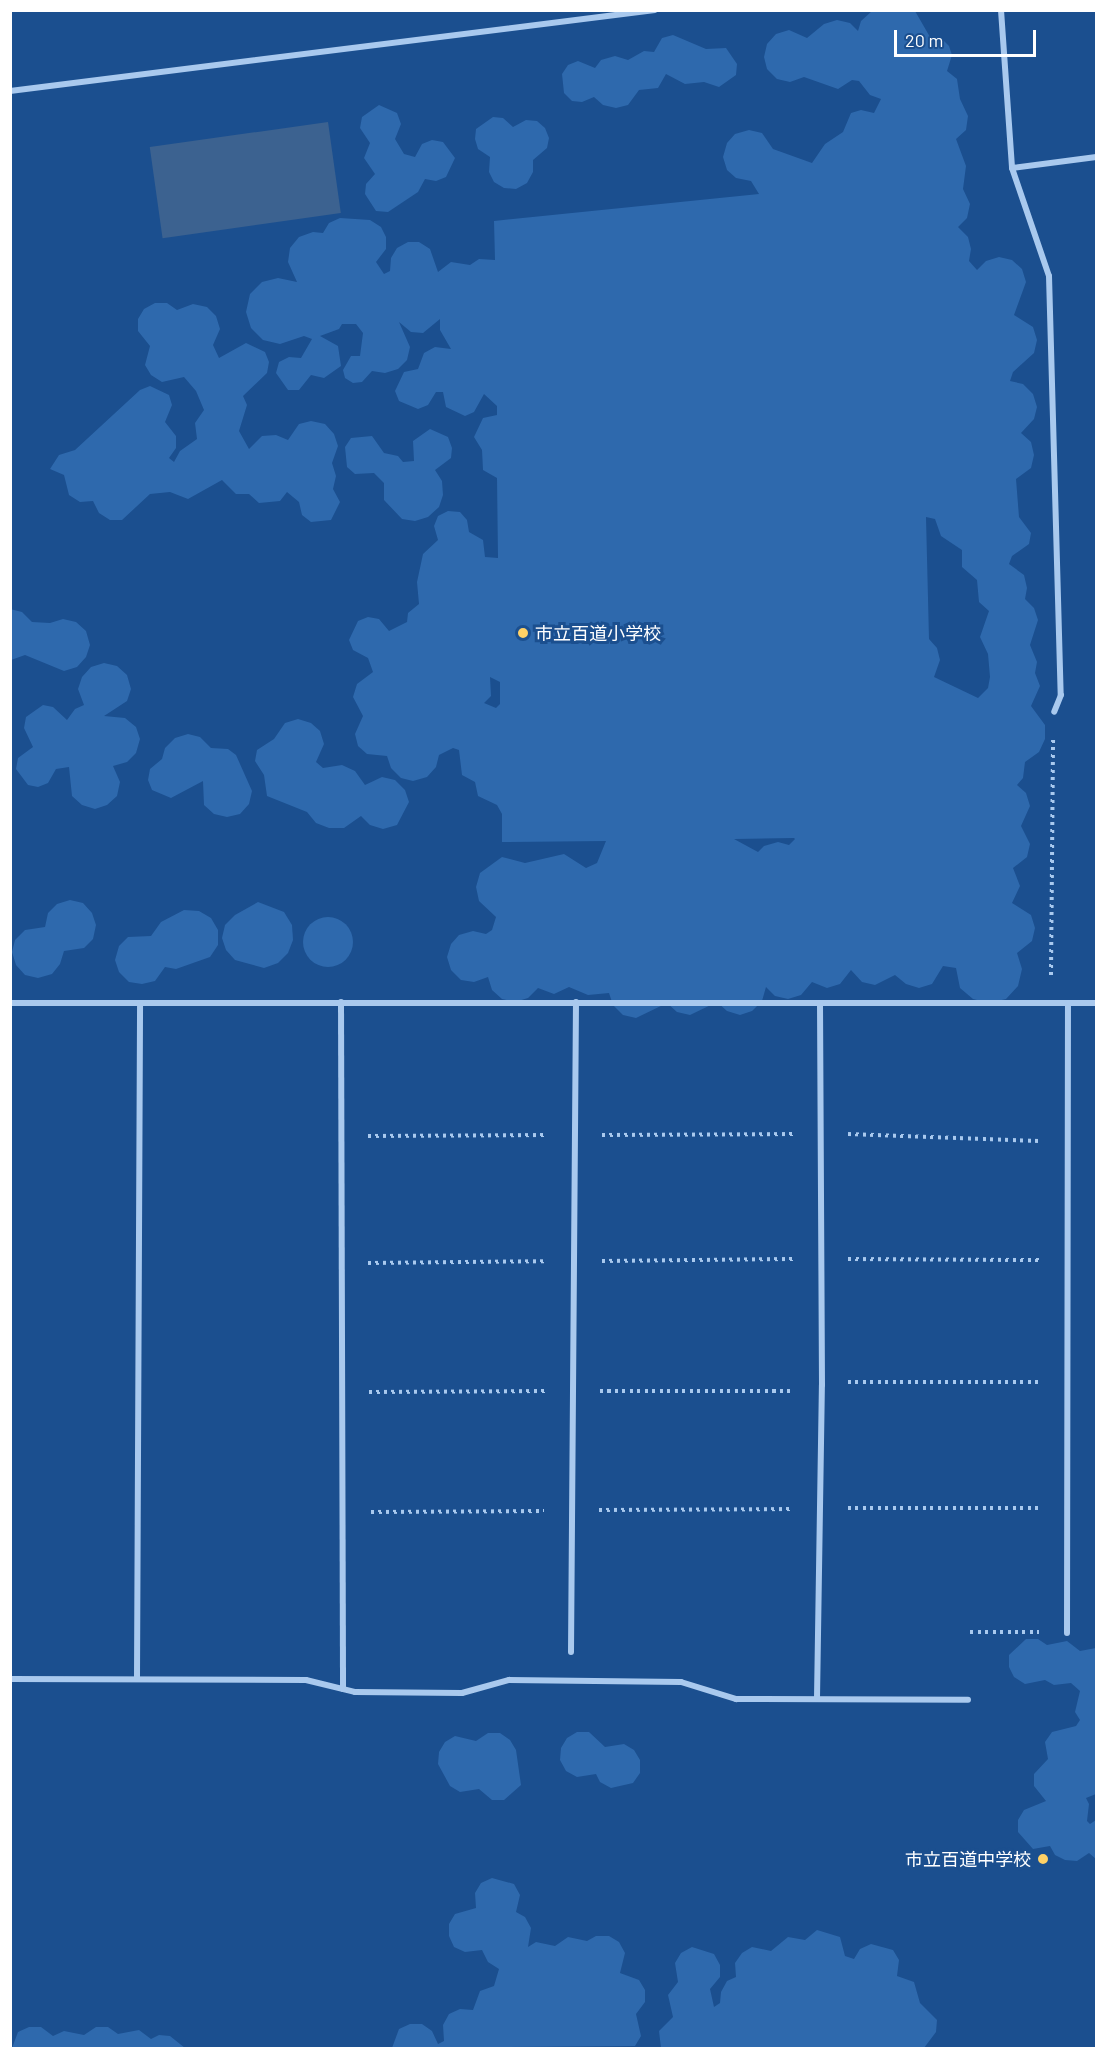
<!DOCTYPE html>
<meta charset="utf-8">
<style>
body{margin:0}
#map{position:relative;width:1107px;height:2059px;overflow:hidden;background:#1b4f8f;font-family:Barlow,"Noto Sans JP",sans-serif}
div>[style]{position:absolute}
.green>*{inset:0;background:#2e69ad}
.round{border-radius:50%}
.water>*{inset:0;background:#3c6290;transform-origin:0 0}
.path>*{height:4px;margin-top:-2px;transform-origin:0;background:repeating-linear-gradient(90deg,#a9c9ee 0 3px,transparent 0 7.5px)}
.minor>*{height:6px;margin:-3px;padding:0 3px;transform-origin:3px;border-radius:3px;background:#a9c9ee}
.dots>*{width:16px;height:16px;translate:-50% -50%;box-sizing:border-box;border:3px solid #1b4f8f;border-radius:50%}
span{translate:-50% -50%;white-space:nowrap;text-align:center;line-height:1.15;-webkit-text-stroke:6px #1b4f8f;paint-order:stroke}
.poi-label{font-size:18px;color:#fff}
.left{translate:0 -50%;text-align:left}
.right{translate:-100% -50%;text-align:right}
.frame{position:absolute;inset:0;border:12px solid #fff;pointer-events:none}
.scale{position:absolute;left:894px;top:30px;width:142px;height:27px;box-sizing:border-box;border:3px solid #fff;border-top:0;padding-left:8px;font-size:18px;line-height:21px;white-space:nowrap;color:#fff;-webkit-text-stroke:4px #1b4f8f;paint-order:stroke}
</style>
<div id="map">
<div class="green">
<i style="clip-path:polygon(evenodd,872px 11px,915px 11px,930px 37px,941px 38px,949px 46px,952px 55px,947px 71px,957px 79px,960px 99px,968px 116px,966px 130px,956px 139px,966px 166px,963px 189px,970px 204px,967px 218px,958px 227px,968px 237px,971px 249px,969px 261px,977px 270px,986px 261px,999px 257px,1012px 260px,1022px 269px,1026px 282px,1014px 315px,1033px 327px,1037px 340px,1034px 353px,1013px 372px,1010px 381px,1023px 384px,1033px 394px,1037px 407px,1034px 419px,1021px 433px,1031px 442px,1034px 455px,1031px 468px,1016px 479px,1019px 517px,1031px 533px,1029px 544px,1012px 556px,1009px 564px,1024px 575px,1027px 588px,1025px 599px,1034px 608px,1038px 620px,1030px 645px,1037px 662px,1035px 673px,1040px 686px,1031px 706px,1045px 725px,1045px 739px,1039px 752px,1025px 762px,1023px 778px,1017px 785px,1026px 793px,1030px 806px,1021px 826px,1030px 844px,1027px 857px,1013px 868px,1020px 886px,1012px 903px,1031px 915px,1035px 928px,1032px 941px,1017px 953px,1022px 969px,1018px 986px,1006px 999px,989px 1003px,973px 999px,960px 988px,956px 968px,943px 966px,932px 984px,919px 988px,906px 984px,895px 975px,875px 985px,862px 982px,851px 970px,840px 984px,827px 988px,812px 982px,801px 995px,788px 999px,775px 996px,766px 987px,762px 1001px,752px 1011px,740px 1015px,727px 1011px,717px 1002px,690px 1015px,677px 1012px,667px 1003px,636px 1018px,623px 1015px,613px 1005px,609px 993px,588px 995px,569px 987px,554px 994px,538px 988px,528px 998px,515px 1002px,502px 999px,492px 990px,488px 977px,474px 982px,461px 980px,451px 970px,447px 957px,451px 944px,459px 935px,473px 931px,486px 934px,492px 930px,496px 917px,479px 901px,476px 887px,480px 873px,502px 857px,525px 863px,564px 854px,586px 868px,597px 863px,606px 841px,502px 842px,502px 814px,497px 805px,478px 796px,475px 782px,462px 775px,459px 750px,453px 748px,439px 755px,436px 767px,427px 777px,413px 781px,401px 778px,391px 768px,387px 756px,367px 754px,358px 746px,355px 734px,363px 716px,353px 697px,357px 684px,373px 672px,368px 658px,353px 650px,349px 640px,358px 621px,368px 617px,379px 619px,389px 631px,407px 622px,408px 613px,419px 604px,417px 582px,423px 554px,438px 540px,434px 526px,438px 516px,448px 511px,460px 512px,467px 520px,469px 532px,483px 540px,485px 557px,498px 558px,497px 478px,483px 470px,482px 450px,474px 437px,483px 418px,497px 415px,497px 406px,484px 394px,474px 412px,465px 416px,446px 407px,443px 392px,436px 392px,428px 405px,418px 409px,399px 401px,395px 391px,404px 372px,418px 369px,424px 353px,435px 347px,451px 349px,440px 330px,440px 319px,423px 333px,411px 332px,399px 322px,410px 347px,407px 360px,398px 369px,385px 373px,372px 371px,362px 382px,353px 383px,345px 378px,343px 370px,351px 356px,360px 356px,363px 333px,356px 324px,342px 324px,339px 329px,320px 336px,338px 346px,341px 366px,324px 378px,311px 375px,299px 390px,288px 390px,276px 373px,279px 362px,289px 357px,301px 358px,312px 339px,304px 336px,280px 344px,263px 340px,251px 328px,246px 312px,250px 294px,262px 282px,278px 278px,297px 282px,288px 262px,290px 248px,299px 237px,313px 232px,323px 233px,329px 223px,340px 218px,370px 220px,381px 227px,386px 237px,386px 249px,376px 262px,384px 274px,390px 271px,391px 258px,397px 248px,408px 242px,419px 242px,430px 249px,438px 272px,451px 262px,470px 265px,479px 259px,495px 260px,494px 221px,759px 194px,751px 181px,736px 178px,727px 170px,723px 157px,727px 143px,735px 134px,749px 130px,762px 133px,773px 149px,812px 163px,825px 144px,843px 132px,851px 113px,861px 110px,874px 113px,881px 99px,870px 95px,859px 81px,852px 80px,838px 89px,804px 77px,790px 82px,777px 79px,767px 69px,764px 57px,767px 44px,776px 34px,789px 30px,807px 38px,824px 24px,837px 20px,850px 23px,858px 31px,861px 21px,872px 11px,926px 517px,935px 519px,941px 536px,962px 550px,962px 567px,977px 580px,979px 602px,989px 611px,980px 637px,988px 654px,990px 677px,988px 688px,978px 698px,934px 677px,940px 660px,937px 648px,929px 639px,926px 517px,872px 11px,490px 677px,500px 682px,500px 704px,496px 708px,484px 703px,491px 696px,490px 677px,872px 11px,734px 839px,794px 838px,795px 839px,789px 845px,778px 842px,764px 846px,758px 852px,734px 839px)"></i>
<i style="clip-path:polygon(673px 35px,706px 49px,726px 48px,737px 64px,736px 75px,719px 87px,704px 82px,685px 84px,666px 74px,658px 88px,639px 90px,628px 105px,616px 108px,603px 105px,594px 97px,582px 102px,572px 101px,564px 93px,562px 74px,568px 65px,578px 61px,595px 68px,601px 60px,615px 56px,628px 60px,644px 51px,654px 52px,662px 38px)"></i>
<i style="clip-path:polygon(379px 105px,397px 113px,401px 124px,395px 139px,404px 154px,415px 157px,422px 144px,432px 140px,443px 142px,455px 158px,446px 177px,436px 181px,425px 179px,418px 192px,388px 212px,376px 211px,365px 194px,366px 184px,375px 174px,364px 158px,370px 143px,360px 128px,362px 117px)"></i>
<i style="clip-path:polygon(493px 117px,503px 118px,513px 127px,526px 120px,537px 121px,545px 128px,549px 138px,547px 148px,533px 160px,533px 172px,527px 183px,516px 189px,504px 188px,494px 182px,489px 172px,490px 157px,478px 149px,475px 139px,476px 129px)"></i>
<i style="clip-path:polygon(155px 303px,167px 303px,177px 310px,193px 304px,207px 307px,216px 316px,220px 329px,213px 345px,219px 358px,246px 343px,265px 352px,269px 362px,267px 373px,243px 396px,247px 405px,239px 431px,249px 449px,262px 436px,276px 435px,288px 440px,299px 424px,311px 421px,325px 424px,334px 434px,338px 446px,332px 463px,336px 476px,333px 489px,340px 502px,331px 520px,311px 522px,302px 515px,299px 502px,287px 492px,280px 501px,259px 503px,249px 494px,236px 494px,222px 480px,188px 499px,170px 492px,150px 494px,122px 520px,110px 520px,99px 513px,93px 501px,80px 502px,69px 495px,64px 475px,50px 469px,59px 455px,75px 450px,140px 390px,150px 386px,169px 395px,172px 405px,165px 422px,176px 436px,176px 448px,169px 458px,174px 462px,180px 451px,197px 439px,195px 423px,204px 410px,196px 391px,184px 377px,162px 382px,151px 375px,145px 365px,150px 346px,138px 331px,138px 319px,144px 309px)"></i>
<i style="clip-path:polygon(430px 429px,448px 437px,452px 448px,451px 458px,435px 470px,442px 481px,443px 495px,439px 507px,428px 517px,415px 521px,402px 519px,384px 500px,384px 483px,374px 473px,355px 474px,347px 467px,345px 447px,351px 438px,372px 436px,384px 453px,398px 456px,403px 462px,414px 461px,413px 441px)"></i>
<i style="clip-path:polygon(10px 609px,22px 612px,32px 622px,50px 623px,63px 619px,76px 622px,86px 631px,90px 645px,86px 657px,77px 667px,64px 671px,25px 655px,11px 660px)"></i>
<i style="clip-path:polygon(104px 663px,117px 666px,127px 675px,131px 689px,127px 701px,104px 716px,125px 718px,136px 727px,140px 739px,136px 753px,127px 762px,113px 766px,120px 782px,117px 796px,107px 805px,95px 809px,82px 805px,72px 796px,69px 767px,56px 769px,48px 783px,38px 787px,28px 785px,16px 769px,18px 758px,33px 747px,24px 728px,26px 717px,43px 705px,53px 707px,67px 720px,75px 709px,84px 705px,78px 689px,82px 677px,91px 667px)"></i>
<i style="clip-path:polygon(298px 719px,311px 723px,320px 731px,324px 744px,316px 762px,323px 768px,342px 765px,355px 771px,365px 785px,382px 777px,395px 780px,405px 790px,409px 802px,397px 825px,383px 829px,370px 825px,361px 816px,344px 828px,329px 828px,316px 823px,307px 812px,267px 796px,264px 775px,255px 761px,257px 750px,274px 739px,285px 723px)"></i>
<i style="clip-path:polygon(188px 734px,200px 737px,211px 748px,228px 749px,236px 755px,252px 791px,249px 804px,240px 814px,227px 817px,214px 814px,204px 805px,203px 781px,171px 798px,152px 790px,148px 780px,150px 769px,162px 759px,165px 748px,175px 738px)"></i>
<i style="clip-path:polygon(70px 900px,83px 903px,92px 913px,96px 925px,93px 939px,84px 948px,64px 951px,60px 964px,52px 974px,38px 978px,25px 975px,16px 965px,12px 952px,15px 940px,25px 930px,45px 927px,48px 913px,57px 904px)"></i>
<i style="clip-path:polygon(258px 902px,284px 912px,292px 925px,293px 940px,288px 953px,278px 963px,264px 968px,235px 960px,226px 950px,222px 938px,225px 925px,235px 915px)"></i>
<i style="clip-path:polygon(184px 910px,199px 911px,211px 918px,218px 930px,218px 945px,210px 957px,176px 969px,165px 967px,155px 981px,142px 984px,129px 982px,119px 972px,115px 960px,119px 946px,128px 937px,151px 936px,161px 922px)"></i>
<i class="round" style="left:303px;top:917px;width:50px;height:50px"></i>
<i style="clip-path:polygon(1026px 1639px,1038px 1639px,1047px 1645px,1067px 1641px,1080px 1651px,1096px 1648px,1096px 1794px,1086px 1798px,1089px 1804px,1087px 1821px,1090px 1824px,1096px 1820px,1096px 1859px,1089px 1853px,1077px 1861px,1065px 1860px,1055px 1855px,1050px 1846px,1033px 1849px,1018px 1832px,1018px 1820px,1024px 1810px,1046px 1801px,1034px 1786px,1034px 1774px,1048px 1759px,1045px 1742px,1052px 1732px,1076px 1726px,1080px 1720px,1075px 1712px,1080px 1691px,1071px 1683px,1054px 1685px,1045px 1680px,1025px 1684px,1014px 1677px,1009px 1667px,1009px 1655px)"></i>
<i style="clip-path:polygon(577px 1732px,589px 1732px,605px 1747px,624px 1744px,634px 1750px,640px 1760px,640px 1773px,633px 1783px,611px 1788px,600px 1782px,596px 1774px,577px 1777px,566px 1771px,560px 1760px,561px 1748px,567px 1738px)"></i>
<i style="clip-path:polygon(488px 1733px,500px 1733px,510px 1740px,516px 1750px,521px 1785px,504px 1800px,492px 1800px,479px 1789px,460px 1792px,450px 1786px,438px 1764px,439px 1752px,445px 1742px,455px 1736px,476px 1741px)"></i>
<i style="clip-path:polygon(492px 1878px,514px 1884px,520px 1895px,516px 1912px,525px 1917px,531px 1928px,528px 1947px,536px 1942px,555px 1946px,568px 1937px,587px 1941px,596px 1936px,609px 1936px,619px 1942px,625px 1953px,620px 1973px,639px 1980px,645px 1990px,645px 2002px,636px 2014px,641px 2036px,635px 2046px,392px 2048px,399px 2029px,410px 2024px,422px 2024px,432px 2031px,438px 2044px,444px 2041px,443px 2025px,449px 2014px,460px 2009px,473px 2010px,480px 1991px,494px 1986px,499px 1969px,488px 1962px,482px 1950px,465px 1952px,454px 1947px,449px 1936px,449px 1924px,455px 1914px,476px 1908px,475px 1893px,481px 1883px)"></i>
<i style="clip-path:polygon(817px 1930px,840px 1937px,845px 1956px,854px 1959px,860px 1949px,871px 1944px,893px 1950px,899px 1960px,897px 1976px,914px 1982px,920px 2003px,937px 2020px,936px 2032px,924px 2048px,661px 2048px,659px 2031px,673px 2017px,668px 1995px,678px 1982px,675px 1963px,681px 1953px,692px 1947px,714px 1954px,720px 1965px,720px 1977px,710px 1989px,714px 2007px,720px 2003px,721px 1992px,727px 1981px,736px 1977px,735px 1963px,742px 1953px,752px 1947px,771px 1951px,788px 1937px,805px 1940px)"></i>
<i style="clip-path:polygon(29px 2027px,41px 2027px,53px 2036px,64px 2031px,84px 2035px,96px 2027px,108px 2027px,118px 2034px,139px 2030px,151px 2039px,159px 2035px,170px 2036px,185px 2048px,12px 2048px,18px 2032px)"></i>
</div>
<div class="water">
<i style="left:328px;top:122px;width:92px;height:180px;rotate:82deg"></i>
</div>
<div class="path">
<i style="left:1051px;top:975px;width:235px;rotate:-89.5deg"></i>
<i style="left:848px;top:1134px;width:191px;rotate:2.1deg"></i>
<i style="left:602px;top:1135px;width:191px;rotate:-0.3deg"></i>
<i style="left:368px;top:1136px;width:179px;rotate:-0.3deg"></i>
<i style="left:848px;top:1259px;width:191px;rotate:0.3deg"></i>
<i style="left:602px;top:1261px;width:191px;rotate:-0.6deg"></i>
<i style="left:368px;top:1263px;width:179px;rotate:-0.6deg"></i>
<i style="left:848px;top:1382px;width:191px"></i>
<i style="left:600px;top:1391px;width:194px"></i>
<i style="left:369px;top:1392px;width:176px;rotate:-0.3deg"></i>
<i style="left:848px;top:1508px;width:191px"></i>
<i style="left:599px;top:1510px;width:194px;rotate:-0.3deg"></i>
<i style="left:371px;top:1512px;width:173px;rotate:-0.3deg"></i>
<i style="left:970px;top:1632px;width:69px"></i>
</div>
<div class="minor">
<i style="left:1001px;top:10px;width:158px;rotate:86deg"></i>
<i style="left:1012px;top:168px;width:114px;rotate:71.1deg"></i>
<i style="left:1049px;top:276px;width:419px;rotate:88.4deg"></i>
<i style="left:1061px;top:695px;width:18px;rotate:112deg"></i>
<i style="left:10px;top:91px;width:650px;rotate:-7.16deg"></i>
<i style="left:1012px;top:168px;width:85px;rotate:-7.5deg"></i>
<i style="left:341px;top:1002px;width:687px;rotate:89.83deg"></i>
<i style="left:10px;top:1003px;width:1086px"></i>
<i style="left:1067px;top:1633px;width:630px;rotate:-89.91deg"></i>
<i style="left:571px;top:1652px;width:650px;rotate:-89.56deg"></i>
<i style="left:137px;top:1678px;width:673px;rotate:-89.74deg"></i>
<i style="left:10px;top:1679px;width:296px;rotate:0.2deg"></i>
<i style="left:306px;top:1680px;width:50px;rotate:13.8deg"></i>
<i style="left:355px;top:1692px;width:107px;rotate:0.5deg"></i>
<i style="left:462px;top:1693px;width:49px;rotate:-15.5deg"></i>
<i style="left:509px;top:1680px;width:172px;rotate:0.7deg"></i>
<i style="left:681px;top:1682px;width:58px;rotate:17.2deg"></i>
<i style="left:736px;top:1699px;width:232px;rotate:0.2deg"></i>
<i style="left:817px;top:1698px;width:313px;rotate:-89.1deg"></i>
<i style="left:822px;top:1385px;width:382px;rotate:-90.3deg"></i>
</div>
<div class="dots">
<i style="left:523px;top:633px;background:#ffd166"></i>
<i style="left:1043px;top:1859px;background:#ffd166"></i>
</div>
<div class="poi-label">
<span class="left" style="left:535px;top:633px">市立百道小学校</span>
<span class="right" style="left:1031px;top:1859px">市立百道中学校</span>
</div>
<div class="frame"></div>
<div class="scale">20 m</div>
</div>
